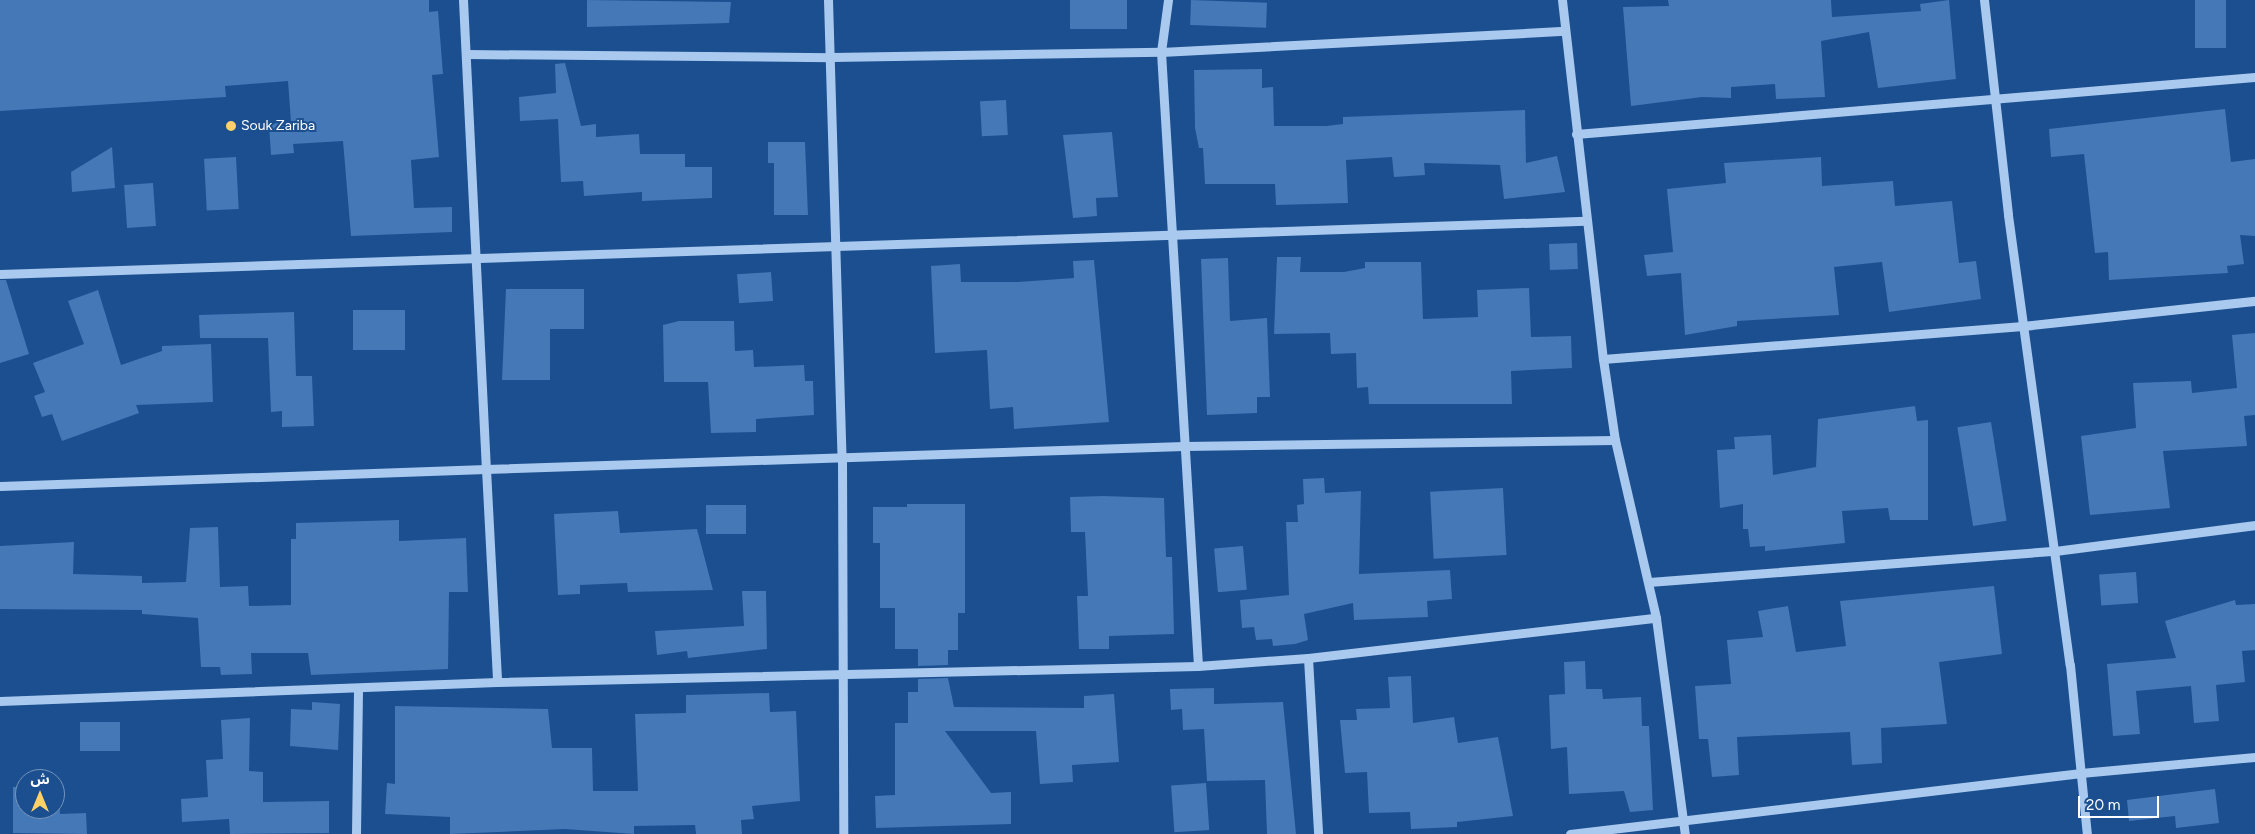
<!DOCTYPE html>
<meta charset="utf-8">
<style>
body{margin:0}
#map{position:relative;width:2255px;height:834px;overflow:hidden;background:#1b4f8f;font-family:Figtree,"Noto Sans Arabic",sans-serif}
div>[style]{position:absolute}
.building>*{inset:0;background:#4478b7;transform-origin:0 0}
.minor>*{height:9px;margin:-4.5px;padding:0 4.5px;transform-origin:4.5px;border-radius:4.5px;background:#a9c9ee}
.dots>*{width:14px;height:14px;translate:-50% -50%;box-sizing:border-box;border:2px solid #1b4f8f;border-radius:50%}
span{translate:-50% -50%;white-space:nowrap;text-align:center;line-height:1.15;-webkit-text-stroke:4px #1b4f8f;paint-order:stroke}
.poi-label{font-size:14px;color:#fff}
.left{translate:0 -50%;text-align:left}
.north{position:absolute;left:15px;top:769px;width:50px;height:50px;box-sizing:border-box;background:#1b4f8f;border:1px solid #7695bc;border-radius:50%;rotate:0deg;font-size:14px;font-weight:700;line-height:20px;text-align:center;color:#fff}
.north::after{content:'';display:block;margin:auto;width:18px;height:22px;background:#ffd166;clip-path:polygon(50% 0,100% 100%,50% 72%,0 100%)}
.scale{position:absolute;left:2078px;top:796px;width:81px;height:22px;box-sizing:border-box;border:2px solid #fff;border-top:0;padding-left:6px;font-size:15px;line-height:18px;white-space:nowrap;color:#fff;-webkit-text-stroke:4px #1b4f8f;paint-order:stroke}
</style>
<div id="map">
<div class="building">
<i style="clip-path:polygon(0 0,429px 0,429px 12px,438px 11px,443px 74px,432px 75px,439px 157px,411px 160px,414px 208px,452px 207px,452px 232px,351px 236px,343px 141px,293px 144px,294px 153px,271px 155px,269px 124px,291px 122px,288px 81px,225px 86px,226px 97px,0 111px)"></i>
<i style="clip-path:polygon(587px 0,731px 2px,729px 23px,587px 27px)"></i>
<i style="left:1070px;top:0;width:57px;height:29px"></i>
<i style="left:1191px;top:0;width:76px;height:25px;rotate:2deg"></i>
<i style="clip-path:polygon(1668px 0,1831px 0,1832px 17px,1921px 11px,1920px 4px,1949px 0,1956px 79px,1878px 88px,1869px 32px,1821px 41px,1825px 97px,1776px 99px,1775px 84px,1731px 87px,1731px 98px,1702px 97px,1631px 106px,1623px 7px,1669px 6px)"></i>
<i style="left:2195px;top:0;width:31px;height:48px"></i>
<i style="clip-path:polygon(565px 63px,581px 126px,596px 124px,596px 137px,639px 134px,640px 154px,685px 154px,685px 167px,712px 167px,712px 198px,642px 201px,642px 192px,584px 196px,583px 181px,561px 182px,558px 119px,520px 121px,519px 97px,556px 93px,555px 64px)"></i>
<i style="clip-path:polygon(1262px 69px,1262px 88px,1273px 87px,1274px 126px,1326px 126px,1343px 124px,1343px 117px,1525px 110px,1526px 163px,1557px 156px,1565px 192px,1504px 199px,1500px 165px,1424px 163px,1425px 175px,1394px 177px,1392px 157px,1346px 160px,1348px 203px,1276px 205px,1275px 184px,1205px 184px,1203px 148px,1199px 148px,1195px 128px,1194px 70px)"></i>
<i style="left:1006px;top:100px;width:35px;height:26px;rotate:87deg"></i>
<i style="clip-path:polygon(2225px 109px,2231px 162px,2255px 159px,2255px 236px,2240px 235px,2244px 264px,2227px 266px,2228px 273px,2109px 280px,2108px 252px,2095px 253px,2084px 154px,2051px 157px,2049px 129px)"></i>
<i style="clip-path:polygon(1112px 132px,1118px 197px,1096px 198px,1097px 216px,1073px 218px,1063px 135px)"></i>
<i style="clip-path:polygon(768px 142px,805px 142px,808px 215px,774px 215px,774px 163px,768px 163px)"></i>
<i style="clip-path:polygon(112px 147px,115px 188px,72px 192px,71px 172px)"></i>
<i style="left:236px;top:157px;width:52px;height:32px;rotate:87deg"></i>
<i style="clip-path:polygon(1821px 157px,1822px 186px,1893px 181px,1895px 206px,1952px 201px,1959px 263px,1976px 261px,1981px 299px,1889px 312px,1882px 262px,1834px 267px,1839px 315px,1737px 321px,1737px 326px,1685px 335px,1681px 273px,1647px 276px,1644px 255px,1673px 252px,1667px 189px,1726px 183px,1724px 163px)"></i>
<i style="left:153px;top:183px;width:43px;height:29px;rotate:86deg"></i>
<i style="left:1577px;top:243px;width:26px;height:28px;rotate:88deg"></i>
<i style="clip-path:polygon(1277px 257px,1301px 257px,1300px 272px,1344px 272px,1365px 268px,1365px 262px,1421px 262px,1423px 319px,1478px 317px,1477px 290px,1529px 288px,1531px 337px,1571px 336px,1572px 368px,1511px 371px,1512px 404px,1369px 404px,1368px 387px,1357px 388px,1356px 353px,1331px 354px,1330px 333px,1274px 334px)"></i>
<i style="clip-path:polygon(1228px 258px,1230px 321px,1267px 318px,1270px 397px,1257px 397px,1257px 413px,1207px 415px,1201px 259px)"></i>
<i style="clip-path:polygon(1094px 260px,1109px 422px,1014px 429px,1013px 407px,990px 409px,987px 350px,935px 353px,931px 266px,960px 264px,961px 282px,1018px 282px,1074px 278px,1073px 261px)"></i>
<i style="left:771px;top:272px;width:29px;height:34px;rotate:86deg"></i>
<i style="clip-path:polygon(0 280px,6px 280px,29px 354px,0 363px)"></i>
<i style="clip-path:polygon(506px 289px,584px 289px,584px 329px,550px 329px,550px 380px,502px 380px)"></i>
<i style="clip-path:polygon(98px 290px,121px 365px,162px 351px,162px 346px,211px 344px,213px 402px,136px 405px,139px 413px,62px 441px,52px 414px,42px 417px,34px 396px,45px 392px,33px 363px,84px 344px,68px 301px)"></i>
<i style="left:405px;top:310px;width:40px;height:52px;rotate:90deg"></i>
<i style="clip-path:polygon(294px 312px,296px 376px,312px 376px,314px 426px,282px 427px,282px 411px,271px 412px,268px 338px,200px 338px,199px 315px)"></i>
<i style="clip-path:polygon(679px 321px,734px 321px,735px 351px,753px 350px,754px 367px,804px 365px,805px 381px,813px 381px,814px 415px,756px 419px,756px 432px,711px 433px,708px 382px,664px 382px,663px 325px)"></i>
<i style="clip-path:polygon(2255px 333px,2255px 415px,2244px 416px,2247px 446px,2163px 451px,2170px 508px,2090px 515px,2081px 436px,2136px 428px,2133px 383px,2191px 381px,2192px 393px,2237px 388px,2232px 335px)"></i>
<i style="clip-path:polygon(1915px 406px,1917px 421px,1928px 420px,1928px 520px,1890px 520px,1888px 508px,1842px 511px,1845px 543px,1765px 551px,1765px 546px,1750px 547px,1748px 529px,1743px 529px,1743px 504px,1720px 508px,1717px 450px,1735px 449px,1734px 437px,1771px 435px,1773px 475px,1816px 467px,1818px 419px)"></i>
<i style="left:1991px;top:422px;width:100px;height:34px;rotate:81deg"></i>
<i style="clip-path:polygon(1324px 478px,1325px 493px,1361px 491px,1359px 574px,1450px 570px,1452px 599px,1427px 601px,1428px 617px,1354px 620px,1353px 603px,1304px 614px,1308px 640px,1295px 644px,1273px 646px,1272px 639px,1256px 640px,1254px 627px,1242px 628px,1240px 600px,1289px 595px,1286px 522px,1298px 522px,1297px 505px,1304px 504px,1303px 479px)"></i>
<i style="left:1503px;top:488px;width:67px;height:73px;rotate:87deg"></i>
<i style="clip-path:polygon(1103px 496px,1164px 498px,1166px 557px,1172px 557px,1174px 634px,1109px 636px,1109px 649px,1079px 649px,1077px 596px,1088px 596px,1085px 532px,1071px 532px,1070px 497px)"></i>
<i style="clip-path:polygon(907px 504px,965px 504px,965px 613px,958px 613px,958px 650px,948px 650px,948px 665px,918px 666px,918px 649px,895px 649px,895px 608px,880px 608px,880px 543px,873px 543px,873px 507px,907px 507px)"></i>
<i style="left:746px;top:505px;width:29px;height:40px;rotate:90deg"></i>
<i style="clip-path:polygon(618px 511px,620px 533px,697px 529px,713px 590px,628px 592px,627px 583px,580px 585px,580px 594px,558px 595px,554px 514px)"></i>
<i style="clip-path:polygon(399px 520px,399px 541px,466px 538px,468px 592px,449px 592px,448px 669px,311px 675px,308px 653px,251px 653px,252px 674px,221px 675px,220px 667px,201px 667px,198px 618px,142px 614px,142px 610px,0 609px,0 546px,74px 542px,73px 574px,142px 576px,142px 583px,186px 582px,190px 528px,218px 527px,220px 587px,248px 586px,249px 606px,291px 605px,291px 539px,296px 539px,296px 523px)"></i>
<i style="left:1243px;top:546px;width:44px;height:29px;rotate:85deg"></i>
<i style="left:2136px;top:572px;width:31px;height:37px;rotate:86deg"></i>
<i style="clip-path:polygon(1994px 586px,2002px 654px,1939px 662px,1947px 724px,1881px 728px,1882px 763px,1852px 765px,1850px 732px,1737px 737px,1739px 775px,1712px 777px,1708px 739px,1699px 739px,1695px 686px,1731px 684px,1727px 640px,1763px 637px,1758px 611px,1788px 606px,1796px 652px,1846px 646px,1840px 601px)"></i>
<i style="clip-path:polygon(742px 591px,766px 591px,767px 649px,688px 658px,687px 651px,657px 655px,655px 631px,744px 626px)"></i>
<i style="clip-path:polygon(2235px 600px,2236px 605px,2255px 604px,2255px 650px,2242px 651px,2245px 682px,2216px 685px,2219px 721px,2194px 723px,2191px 686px,2136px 691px,2140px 734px,2113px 736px,2107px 664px,2176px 658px,2165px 621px)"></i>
<i style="clip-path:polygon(1585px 661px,1586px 689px,1602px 689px,1603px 699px,1641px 697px,1642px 726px,1649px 726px,1653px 810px,1630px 812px,1624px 791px,1569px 794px,1567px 747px,1551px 749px,1549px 695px,1565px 694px,1564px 662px)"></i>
<i style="clip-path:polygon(1411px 676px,1413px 723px,1454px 717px,1458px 743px,1498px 737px,1513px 816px,1457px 822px,1457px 827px,1411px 829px,1410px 812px,1369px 813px,1367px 772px,1345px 773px,1340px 720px,1357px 720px,1356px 709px,1390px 708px,1388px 677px)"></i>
<i style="clip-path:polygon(948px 678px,954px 707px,1084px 708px,1084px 696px,1114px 694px,1119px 762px,1072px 765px,1073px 782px,1040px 784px,1036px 731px,945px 731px,991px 793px,1011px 792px,1011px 824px,876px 828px,875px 796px,895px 795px,895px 723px,908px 723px,908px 692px,918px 692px,918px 679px)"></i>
<i style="clip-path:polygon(1214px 688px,1214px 704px,1283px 702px,1296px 834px,1267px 834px,1265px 780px,1207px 781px,1204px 729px,1183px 730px,1182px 709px,1171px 710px,1170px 689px)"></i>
<i style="clip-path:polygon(769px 693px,770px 712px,796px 711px,800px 801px,752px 806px,754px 819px,741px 820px,742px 834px,696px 834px,695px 825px,634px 826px,634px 834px,565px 829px,450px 834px,450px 817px,385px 814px,387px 783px,395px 784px,395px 706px,548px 709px,552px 748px,592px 748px,593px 791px,638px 791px,635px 714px,686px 713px,686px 695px)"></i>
<i style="clip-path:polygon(312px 702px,340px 704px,338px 750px,290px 746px,291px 709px,312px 710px)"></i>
<i style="clip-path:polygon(250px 718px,249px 771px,263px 772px,263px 802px,329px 801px,329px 833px,230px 834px,229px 819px,182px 822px,181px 799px,208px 797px,206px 760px,223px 759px,221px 720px)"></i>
<i style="left:120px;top:722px;width:29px;height:40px;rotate:90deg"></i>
<i style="left:1206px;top:783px;width:47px;height:35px;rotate:86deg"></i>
<i style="clip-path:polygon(55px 786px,59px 786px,60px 814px,86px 813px,87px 834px,13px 833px,13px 787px,25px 787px,25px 809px,55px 809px)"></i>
<i style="clip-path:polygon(2215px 789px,2219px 823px,2176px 828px,2175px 816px,2129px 821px,2127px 800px)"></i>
</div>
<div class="minor">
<i style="left:463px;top:0;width:470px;rotate:87.2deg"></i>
<i style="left:486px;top:469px;width:698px;rotate:-1.89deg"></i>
<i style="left:1184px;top:446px;width:431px;rotate:-0.8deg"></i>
<i style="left:828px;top:0;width:459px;rotate:88.3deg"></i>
<i style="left:842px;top:459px;width:375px;rotate:89.8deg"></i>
<i style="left:1168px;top:0;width:52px;rotate:97.7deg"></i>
<i style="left:1161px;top:52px;width:615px;rotate:86.55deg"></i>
<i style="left:1562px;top:0;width:361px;rotate:83.5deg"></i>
<i style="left:1603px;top:359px;width:82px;rotate:81.6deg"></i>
<i style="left:1615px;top:440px;width:183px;rotate:77deg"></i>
<i style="left:1656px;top:618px;width:218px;rotate:82.4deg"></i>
<i style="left:1984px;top:0;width:216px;rotate:83.6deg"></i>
<i style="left:2008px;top:215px;width:454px;rotate:82.2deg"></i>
<i style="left:2070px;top:665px;width:170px;rotate:84.3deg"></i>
<i style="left:466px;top:54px;width:366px;rotate:0.5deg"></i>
<i style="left:832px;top:57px;width:329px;rotate:-0.9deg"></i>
<i style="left:1161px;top:52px;width:404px;rotate:-3deg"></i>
<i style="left:1576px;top:134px;width:681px;rotate:-4.8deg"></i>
<i style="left:0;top:274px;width:1586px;rotate:-1.92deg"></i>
<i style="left:1603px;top:359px;width:421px;rotate:-4.5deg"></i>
<i style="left:2023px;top:326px;width:233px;rotate:-6.2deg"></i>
<i style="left:0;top:486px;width:486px;rotate:-2deg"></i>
<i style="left:486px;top:469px;width:213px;rotate:87deg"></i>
<i style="left:1649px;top:582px;width:407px;rotate:-4.4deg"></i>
<i style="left:2055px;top:551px;width:202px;rotate:-7.4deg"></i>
<i style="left:1308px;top:658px;width:176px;rotate:86.7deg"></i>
<i style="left:0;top:701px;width:497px;rotate:-2.2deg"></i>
<i style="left:497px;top:682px;width:701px;rotate:-1.31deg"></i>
<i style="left:1198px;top:666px;width:110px;rotate:-4.2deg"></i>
<i style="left:1308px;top:658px;width:350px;rotate:-6.6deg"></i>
<i style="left:356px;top:834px;width:146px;rotate:-89.2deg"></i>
<i style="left:1570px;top:834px;width:515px;rotate:-6.81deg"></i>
<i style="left:2081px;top:773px;width:175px;rotate:-5.3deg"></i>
</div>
<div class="dots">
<i style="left:231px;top:126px;background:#ffd166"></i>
</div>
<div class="poi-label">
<span class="left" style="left:241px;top:126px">Souk Zariba</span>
</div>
<div class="north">ش</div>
<div class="scale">20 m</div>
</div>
